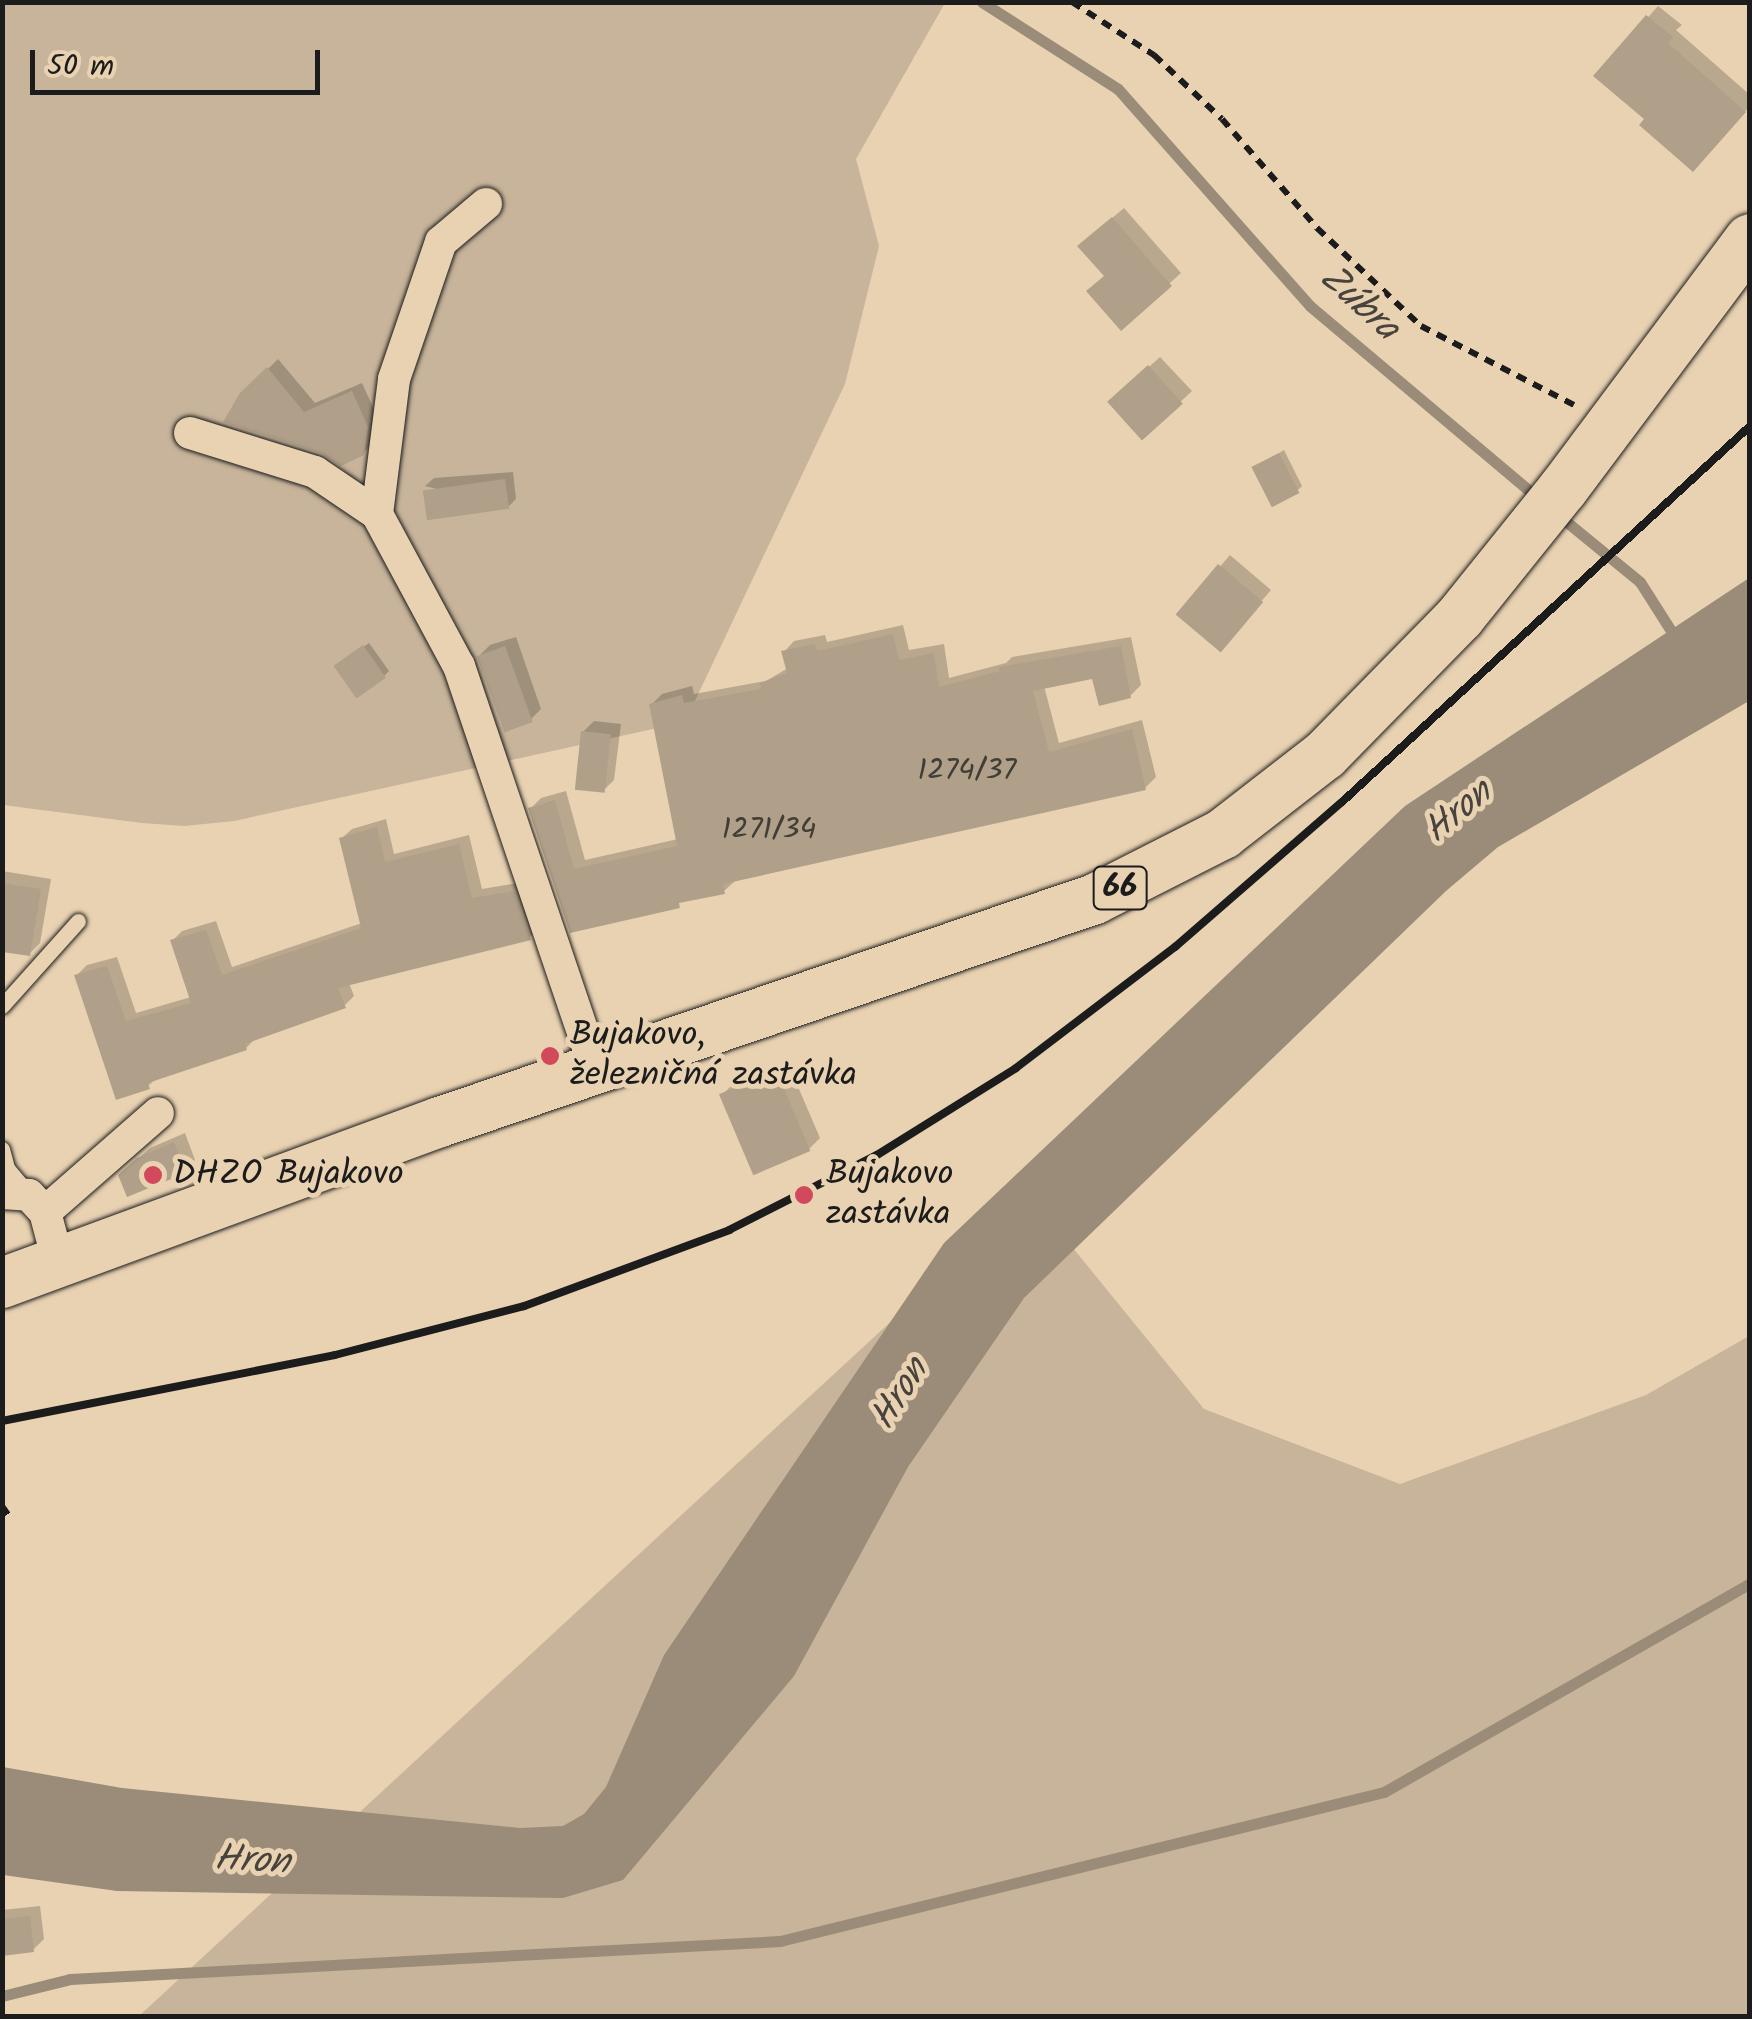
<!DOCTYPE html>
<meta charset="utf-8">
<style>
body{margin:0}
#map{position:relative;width:1752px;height:2019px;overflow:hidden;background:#e9d2b2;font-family:Kalam,sans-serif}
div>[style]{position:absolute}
.green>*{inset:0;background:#c7b49a}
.water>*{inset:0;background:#9b8c79}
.shadow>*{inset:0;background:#0003}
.stream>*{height:11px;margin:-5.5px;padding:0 5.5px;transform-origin:5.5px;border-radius:5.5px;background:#9b8c79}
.building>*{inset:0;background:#b0a089;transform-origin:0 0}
.path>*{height:6px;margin-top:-3px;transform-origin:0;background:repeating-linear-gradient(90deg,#1c1c1c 0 10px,transparent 0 18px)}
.roads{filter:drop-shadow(0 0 2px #1c1c1c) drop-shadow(0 0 2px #1c1c1c)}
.lane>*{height:15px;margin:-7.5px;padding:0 7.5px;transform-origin:7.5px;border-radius:7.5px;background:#e9d2b2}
.street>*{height:32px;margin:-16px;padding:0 16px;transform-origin:16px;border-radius:16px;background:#e9d2b2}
.primary>*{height:50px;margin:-25px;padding:0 25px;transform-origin:25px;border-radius:25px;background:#e9d2b2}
.rail>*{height:8px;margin:-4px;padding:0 4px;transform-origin:4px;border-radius:4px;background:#1c1c1c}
.dots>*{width:28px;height:28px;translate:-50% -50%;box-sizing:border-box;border:5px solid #e9d2b2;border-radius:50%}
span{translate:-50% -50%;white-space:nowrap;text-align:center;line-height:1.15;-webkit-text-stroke:10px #e9d2b2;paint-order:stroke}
.number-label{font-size:30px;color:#413d37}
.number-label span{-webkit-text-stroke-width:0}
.shield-label span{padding:2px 8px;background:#e9d2b2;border:2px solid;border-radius:8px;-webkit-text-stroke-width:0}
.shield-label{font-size:32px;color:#1c1c1c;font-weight:700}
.poi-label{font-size:35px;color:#1c1c1c}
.left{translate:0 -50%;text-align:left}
.water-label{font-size:38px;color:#48433d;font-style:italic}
.frame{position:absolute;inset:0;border:5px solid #1c1c1c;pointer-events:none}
.scale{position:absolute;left:30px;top:50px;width:290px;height:45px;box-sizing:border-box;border:5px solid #1c1c1c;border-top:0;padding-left:12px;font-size:30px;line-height:35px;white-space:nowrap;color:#1c1c1c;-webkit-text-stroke:8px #e9d2b2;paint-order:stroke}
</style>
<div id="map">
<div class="green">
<i style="clip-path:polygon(3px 3px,945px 3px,856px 159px,879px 246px,845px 384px,685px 722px,234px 821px,184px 826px,142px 823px,3px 805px)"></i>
<i style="clip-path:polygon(1029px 1194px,1204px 1409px,1400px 1484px,1646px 1395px,1749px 1336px,1749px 2016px,139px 2016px)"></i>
</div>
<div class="water">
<i style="clip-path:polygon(1749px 578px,1749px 701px,1498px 847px,1446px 891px,1024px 1298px,908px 1467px,794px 1676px,623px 1880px,563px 1898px,117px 1891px,3px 1875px,3px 1767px,122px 1788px,520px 1828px,563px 1826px,584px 1814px,606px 1787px,664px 1655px,944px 1243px,1405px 806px)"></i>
</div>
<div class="shadow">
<i style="clip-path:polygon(1658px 6px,1682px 25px,1676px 30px,1750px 95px,1750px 106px,1703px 158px,1596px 76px)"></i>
<i style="clip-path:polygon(1124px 208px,1181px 273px,1121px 327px,1091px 236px)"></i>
<i style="clip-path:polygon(1160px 357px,1192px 391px,1143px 437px,1121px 392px)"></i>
<i style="clip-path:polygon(278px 359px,315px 403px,362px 383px,377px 416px,374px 442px,363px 453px,322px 451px,242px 395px)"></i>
<i style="clip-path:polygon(1284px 450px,1302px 486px,1297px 491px,1254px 468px)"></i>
<i style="clip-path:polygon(513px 472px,516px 499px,508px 507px,425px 486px,434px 478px)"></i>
<i style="clip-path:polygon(1230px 555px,1271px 590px,1230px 638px,1179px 614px)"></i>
<i style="clip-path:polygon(903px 625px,909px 650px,944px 644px,949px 678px,1006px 663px,1012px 657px,1131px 637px,1141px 685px,1130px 696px,1093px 677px,1044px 686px,1059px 743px,1142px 720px,1156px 777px,1145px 788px,735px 881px,724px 891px,572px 930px,531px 808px,541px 798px,566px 791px,585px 860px,678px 839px,651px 705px,662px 694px,692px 686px,694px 694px,766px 681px,788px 668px,784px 652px,794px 641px,825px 635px,827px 642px)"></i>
<i style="clip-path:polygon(516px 637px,541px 709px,531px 719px,479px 656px,490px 645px)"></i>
<i style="clip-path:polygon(369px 643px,389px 671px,384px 676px,341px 662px)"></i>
<i style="clip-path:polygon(594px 721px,621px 724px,614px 780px,603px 791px,583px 732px)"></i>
<i style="clip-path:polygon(386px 819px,394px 854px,469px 835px,482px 889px,524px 882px,539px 928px,529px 938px,349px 983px,354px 996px,344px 1006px,256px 1038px,246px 1048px,157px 1078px,148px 1086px,77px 975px,87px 965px,117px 957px,136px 1013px,191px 997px,172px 941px,182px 931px,216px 921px,232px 967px,362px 923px,341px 839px,352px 829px)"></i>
<i style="clip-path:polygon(2px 871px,51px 879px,40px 943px,29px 954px,2px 950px)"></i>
<i style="clip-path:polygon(787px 1061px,820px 1138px,809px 1149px,722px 1095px,733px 1084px)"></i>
<i style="clip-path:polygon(185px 1133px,195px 1160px,184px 1171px,132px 1164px,150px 1148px)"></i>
<i style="clip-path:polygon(40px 1906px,44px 1939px,33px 1950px,2px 1954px,2px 1910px)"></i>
</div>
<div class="stream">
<i style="left:982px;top:2px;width:161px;rotate:32.6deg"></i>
<i style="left:1118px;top:89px;width:290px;rotate:48.5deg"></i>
<i style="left:1310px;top:306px;width:299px;rotate:40.1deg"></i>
<i style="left:1557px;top:514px;width:107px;rotate:39.3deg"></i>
<i style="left:1640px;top:582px;width:69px;rotate:57.5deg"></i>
<i style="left:2px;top:1996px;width:70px;rotate:-14deg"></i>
<i style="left:70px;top:1979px;width:711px;rotate:-3.06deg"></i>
<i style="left:780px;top:1941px;width:622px;rotate:-13.86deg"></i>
<i style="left:1384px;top:1792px;width:421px;rotate:-29.7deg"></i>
</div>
<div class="building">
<i style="clip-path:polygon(1646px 15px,1673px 37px,1668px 43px,1746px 112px,1693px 172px,1639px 125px,1644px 119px,1593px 76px)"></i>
<i style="clip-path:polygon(1112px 217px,1172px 286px,1121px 331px,1086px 291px,1104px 276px,1077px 246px)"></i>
<i style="left:1148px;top:365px;width:52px;height:55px;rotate:48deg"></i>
<i style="clip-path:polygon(267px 367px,304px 412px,352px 391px,368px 427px,364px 455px,341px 466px,321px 453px,223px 422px,240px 393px)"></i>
<i style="left:1279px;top:453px;width:45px;height:31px;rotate:63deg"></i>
<i style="left:505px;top:479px;width:30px;height:83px;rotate:82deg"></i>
<i style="left:1218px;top:564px;width:59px;height:66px;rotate:40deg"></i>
<i style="clip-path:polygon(893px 634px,899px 660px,934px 653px,939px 687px,1000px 671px,999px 667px,1121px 646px,1131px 698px,1099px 706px,1092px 679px,1033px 691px,1049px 752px,1132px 729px,1146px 790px,723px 884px,725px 894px,679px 903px,680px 908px,570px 933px,528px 808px,555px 800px,574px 869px,677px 846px,649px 704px,682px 695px,684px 703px,761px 689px,760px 683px,787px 673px,781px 651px,815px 644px,817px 651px)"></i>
<i style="left:363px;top:645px;width:40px;height:36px;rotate:55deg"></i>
<i style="left:505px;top:646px;width:81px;height:30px;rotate:70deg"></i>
<i style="left:581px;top:731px;width:30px;height:59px;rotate:6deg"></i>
<i style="clip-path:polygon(377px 827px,385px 862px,459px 844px,472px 898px,514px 891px,531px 940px,338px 988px,346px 1008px,245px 1044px,247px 1050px,148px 1083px,150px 1089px,116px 1100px,74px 975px,107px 966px,126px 1021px,191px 1003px,170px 940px,206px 930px,222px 975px,361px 928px,339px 838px)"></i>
<i style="clip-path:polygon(2px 883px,41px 889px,30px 956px,2px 952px)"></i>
<i style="left:776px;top:1070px;width:88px;height:62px;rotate:67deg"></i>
<i style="clip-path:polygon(174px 1142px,186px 1173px,127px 1197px,118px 1175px,137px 1158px)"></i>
<i style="clip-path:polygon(30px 1916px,34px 1952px,2px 1956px,2px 1919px)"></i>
</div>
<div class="path">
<i style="left:1072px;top:2px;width:98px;rotate:32.9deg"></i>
<i style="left:1154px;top:55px;width:93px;rotate:43.3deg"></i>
<i style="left:1222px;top:119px;width:145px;rotate:48.9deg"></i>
<i style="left:1317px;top:228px;width:143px;rotate:43.3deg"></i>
<i style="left:1421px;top:326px;width:172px;rotate:27.3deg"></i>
<i style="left:2px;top:1506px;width:12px;rotate:55deg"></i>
</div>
<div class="roads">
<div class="lane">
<i style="left:2px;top:1006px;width:114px;rotate:-48.2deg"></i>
<i style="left:2px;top:1149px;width:20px;rotate:75deg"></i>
<i style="left:7px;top:1168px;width:31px;rotate:50deg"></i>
</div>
<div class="street">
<i style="left:190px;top:433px;width:131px;rotate:17.3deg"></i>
<i style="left:315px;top:472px;width:75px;rotate:34.1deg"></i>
<i style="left:377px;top:514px;width:173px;rotate:61.7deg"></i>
<i style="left:459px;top:666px;width:424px;rotate:71.3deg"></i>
<i style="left:377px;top:514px;width:136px;rotate:-82.8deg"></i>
<i style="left:394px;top:379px;width:145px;rotate:-71.1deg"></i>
<i style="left:441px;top:242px;width:59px;rotate:-40.2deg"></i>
<i style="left:2px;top:1193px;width:27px;rotate:4deg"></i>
<i style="left:29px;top:1195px;width:23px;rotate:47deg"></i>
<i style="left:45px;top:1212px;width:51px;rotate:75.1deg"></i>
<i style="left:45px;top:1212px;width:150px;rotate:-41.2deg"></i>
</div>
<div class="primary">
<i style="left:2px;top:1283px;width:467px;rotate:-20.2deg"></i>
<i style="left:440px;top:1122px;width:692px;rotate:-18.8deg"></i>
<i style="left:1095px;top:899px;width:144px;rotate:-26.9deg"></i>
<i style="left:1223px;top:834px;width:129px;rotate:-37.8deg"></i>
<i style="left:1325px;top:755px;width:193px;rotate:-45.6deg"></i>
<i style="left:1460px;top:617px;width:164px;rotate:-51.2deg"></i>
<i style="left:1563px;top:489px;width:312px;rotate:-53.2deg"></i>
</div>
</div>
<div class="rail">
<i style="left:2px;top:1421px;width:339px;rotate:-11.2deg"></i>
<i style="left:335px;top:1355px;width:195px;rotate:-14.5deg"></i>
<i style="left:524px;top:1306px;width:219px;rotate:-20.3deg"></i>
<i style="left:729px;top:1230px;width:166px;rotate:-26.9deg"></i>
<i style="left:877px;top:1155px;width:164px;rotate:-32deg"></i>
<i style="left:1016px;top:1068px;width:200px;rotate:-37.3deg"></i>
<i style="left:1175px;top:947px;width:221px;rotate:-41deg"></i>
<i style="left:1342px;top:802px;width:555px;rotate:-42.66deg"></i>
</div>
<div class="dots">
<i style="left:550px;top:1056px;background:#d1495b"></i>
<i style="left:153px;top:1175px;background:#d1495b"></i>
<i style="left:804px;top:1195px;background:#d1495b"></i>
</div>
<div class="number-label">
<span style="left:967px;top:771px">1274/37</span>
<span style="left:769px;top:830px">1271/34</span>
</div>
<div class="shield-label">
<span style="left:1120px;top:888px">66</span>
</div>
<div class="poi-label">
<span class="left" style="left:570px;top:1056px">Bujakovo,<br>železničná zastávka</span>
<span class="left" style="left:173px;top:1175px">DHZO Bujakovo</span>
<span class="left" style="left:826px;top:1195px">Bujakovo<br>zastávka</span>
</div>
<div class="water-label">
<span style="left:1358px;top:304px;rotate:42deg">Zúbra</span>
<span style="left:1459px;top:813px;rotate:-40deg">Hron</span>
<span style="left:901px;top:1395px;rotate:-58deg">Hron</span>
<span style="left:252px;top:1862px;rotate:3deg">Hron</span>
</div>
<div class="frame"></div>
<div class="scale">50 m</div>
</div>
